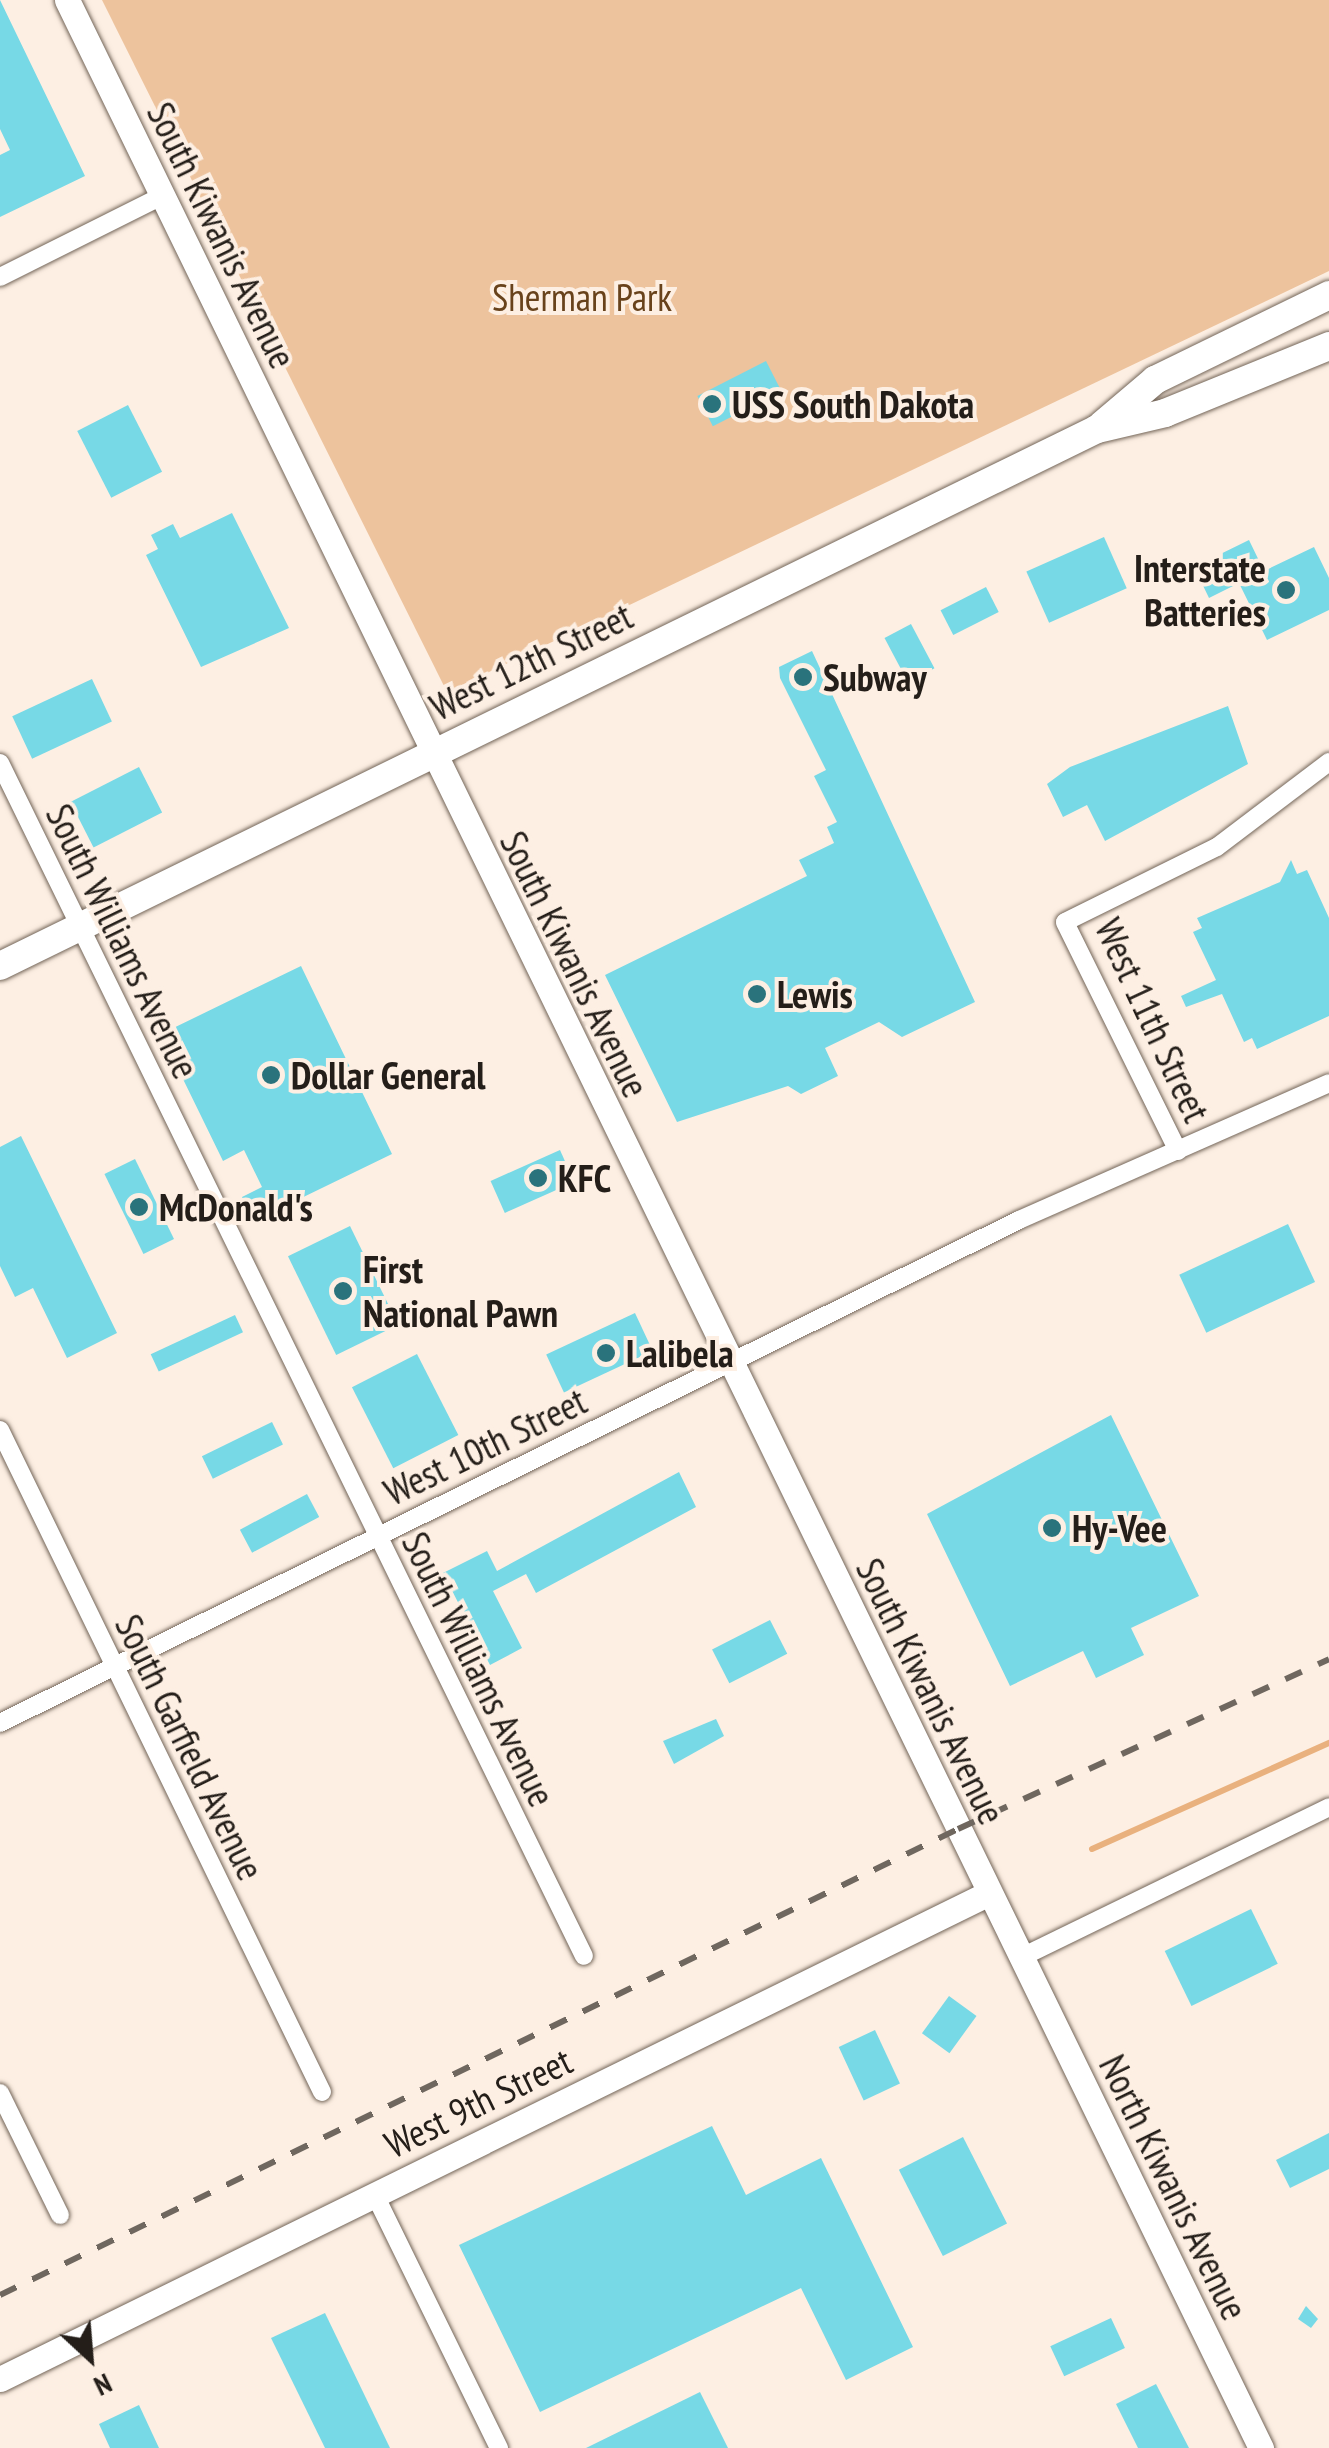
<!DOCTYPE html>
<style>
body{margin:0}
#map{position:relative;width:1329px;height:2448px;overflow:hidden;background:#fdefe3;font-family:"PT Sans Narrow",sans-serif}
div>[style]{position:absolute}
.green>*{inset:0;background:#edc39d}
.stream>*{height:6px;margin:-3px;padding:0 3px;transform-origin:3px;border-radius:3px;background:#e9b17e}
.building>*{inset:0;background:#77d9e6;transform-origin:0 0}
.roads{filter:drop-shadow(0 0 2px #736558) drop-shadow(0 0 2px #736558)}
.street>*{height:18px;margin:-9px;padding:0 9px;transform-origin:9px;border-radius:9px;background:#fff}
.secondary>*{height:25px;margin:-12.5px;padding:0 12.5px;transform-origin:12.5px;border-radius:12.5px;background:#fff}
.primary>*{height:28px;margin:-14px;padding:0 14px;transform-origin:14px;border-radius:14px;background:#fff}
.rail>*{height:6px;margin-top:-3px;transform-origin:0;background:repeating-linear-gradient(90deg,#6f675f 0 18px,transparent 0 36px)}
.dots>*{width:28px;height:28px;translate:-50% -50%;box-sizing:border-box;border:5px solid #fdefe3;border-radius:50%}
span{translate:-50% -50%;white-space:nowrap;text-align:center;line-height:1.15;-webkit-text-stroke:8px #fdefe3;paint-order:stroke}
.street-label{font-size:38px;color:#241e19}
.park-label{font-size:38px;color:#68421b}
.poi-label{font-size:38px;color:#241e19;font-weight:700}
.left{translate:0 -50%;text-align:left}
.right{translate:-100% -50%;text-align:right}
.north{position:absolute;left:40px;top:2308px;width:100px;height:100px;-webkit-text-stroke:8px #fdefe3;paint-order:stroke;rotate:154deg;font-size:28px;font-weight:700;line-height:40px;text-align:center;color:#241e19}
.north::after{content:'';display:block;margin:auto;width:35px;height:45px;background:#241e19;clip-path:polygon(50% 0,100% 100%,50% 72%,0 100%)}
</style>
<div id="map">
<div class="green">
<i style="clip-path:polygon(102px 0,1329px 0,1329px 271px,447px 692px)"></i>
</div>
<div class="stream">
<i style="left:1092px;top:1849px;width:260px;rotate:-24.1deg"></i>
</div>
<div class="building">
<i style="clip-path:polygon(0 0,85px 176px,0 217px,0 155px,10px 150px,0 129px)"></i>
<i style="left:766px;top:361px;width:34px;height:77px;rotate:63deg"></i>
<i style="left:128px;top:405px;width:75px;height:57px;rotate:63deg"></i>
<i style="clip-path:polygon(232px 513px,289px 628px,201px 667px,146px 555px,158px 549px,151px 535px,173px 524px,180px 538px)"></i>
<i style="left:1104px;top:537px;width:56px;height:85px;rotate:66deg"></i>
<i style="clip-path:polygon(1249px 540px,1264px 571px,1314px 547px,1329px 578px,1329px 610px,1267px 640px,1239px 583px,1209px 598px,1194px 567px)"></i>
<i style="left:986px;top:587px;width:28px;height:51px;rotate:63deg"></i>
<i style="left:911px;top:624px;width:50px;height:30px;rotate:62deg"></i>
<i style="clip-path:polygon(812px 651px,975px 1002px,902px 1037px,879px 1022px,825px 1048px,838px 1076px,801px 1094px,788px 1086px,677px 1122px,605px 975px,807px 876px,799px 860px,834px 843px,827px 827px,837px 822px,814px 776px,826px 770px,780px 678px,779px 667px)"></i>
<i style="left:92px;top:679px;width:47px;height:88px;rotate:65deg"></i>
<i style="clip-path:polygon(1228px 706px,1248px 764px,1105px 841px,1087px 805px,1063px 817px,1047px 784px,1070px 767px)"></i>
<i style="left:139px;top:767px;width:51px;height:77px;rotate:63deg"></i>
<i style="clip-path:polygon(1291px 860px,1297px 874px,1307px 870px,1329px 918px,1329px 1016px,1257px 1049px,1252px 1038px,1244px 1042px,1222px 994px,1186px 1007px,1181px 996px,1216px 980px,1193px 932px,1202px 928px,1197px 918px,1280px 882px)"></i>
<i style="clip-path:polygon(301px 966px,392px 1154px,254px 1221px,242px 1197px,262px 1187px,244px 1150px,223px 1161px,161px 1034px)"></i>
<i style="clip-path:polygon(21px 1136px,117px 1333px,67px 1358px,33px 1288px,15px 1297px,0 1266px,0 1147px)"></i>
<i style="left:560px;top:1150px;width:35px;height:76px;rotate:66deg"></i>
<i style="left:135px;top:1159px;width:89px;height:34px;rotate:64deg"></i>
<i style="left:1288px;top:1224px;width:64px;height:120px;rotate:65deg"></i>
<i style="left:350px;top:1226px;width:110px;height:69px;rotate:64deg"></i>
<i style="left:635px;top:1313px;width:42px;height:98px;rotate:65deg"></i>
<i style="left:235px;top:1315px;width:19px;height:93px;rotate:65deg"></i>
<i style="left:417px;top:1354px;width:91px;height:73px;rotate:63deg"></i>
<i style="clip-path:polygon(1111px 1415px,1199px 1596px,1131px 1628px,1144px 1655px,1096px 1678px,1083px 1651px,1010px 1686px,927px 1514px)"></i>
<i style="left:272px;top:1422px;width:25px;height:78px;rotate:64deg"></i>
<i style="clip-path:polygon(679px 1472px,696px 1507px,536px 1593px,526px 1574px,493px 1591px,522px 1648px,490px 1665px,443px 1573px,487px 1551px,497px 1571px)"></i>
<i style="left:307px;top:1494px;width:26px;height:76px;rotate:62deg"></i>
<i style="left:770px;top:1620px;width:38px;height:65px;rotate:63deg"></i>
<i style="clip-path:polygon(716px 1719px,724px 1736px,674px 1764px,663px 1741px)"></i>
<i style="left:1251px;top:1909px;width:61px;height:96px;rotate:64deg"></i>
<i style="left:949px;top:1996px;width:34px;height:46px;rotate:36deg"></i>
<i style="left:875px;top:2030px;width:59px;height:40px;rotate:65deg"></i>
<i style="clip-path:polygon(712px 2126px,746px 2195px,821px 2158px,913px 2347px,846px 2380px,801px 2288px,540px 2412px,459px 2245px)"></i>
<i style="clip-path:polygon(1329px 2133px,1329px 2169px,1290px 2188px,1276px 2160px)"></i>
<i style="left:963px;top:2137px;width:97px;height:72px;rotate:63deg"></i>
<i style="clip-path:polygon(1306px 2306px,1318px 2319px,1311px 2328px,1298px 2319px)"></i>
<i style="clip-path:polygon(325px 2313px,390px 2448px,325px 2448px,271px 2338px)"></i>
<i style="left:1111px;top:2318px;width:33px;height:67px;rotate:65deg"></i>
<i style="clip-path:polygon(1156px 2384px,1189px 2448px,1138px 2448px,1116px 2404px)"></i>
<i style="clip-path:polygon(700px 2392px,728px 2448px,586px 2448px)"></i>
<i style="clip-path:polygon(139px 2405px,159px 2448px,110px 2448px,99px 2424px)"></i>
</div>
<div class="roads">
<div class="street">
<i style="left:0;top:277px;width:181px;rotate:-26.6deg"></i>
<i style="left:0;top:763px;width:1328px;rotate:63.92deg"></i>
<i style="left:1178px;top:1151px;width:255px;rotate:-116.3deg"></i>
<i style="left:1065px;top:922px;width:169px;rotate:-26.3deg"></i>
<i style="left:1217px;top:847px;width:141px;rotate:-37.2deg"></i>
<i style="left:0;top:1430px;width:736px;rotate:64.06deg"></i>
<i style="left:0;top:1723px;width:1136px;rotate:-26.27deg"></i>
<i style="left:1019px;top:1220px;width:339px;rotate:-23.8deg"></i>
<i style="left:1020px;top:1958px;width:344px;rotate:-26deg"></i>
<i style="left:0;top:2093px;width:136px;rotate:63.8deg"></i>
<i style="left:375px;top:2195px;width:282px;rotate:63.9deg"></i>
</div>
<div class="secondary">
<i style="left:67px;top:0;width:2724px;rotate:64deg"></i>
<i style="left:0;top:2379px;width:1102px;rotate:-26.17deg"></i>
</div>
<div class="primary">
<i style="left:1102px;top:425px;width:70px;rotate:-40.3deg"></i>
<i style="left:1155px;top:380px;width:194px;rotate:-26deg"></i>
<i style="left:0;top:966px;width:1221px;rotate:-26.08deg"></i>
<i style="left:1097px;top:429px;width:70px;rotate:-13.2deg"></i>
<i style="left:1165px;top:413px;width:177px;rotate:-22.2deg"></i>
</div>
</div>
<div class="rail">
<i style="left:0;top:2295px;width:1065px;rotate:-25.94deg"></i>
<i style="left:958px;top:1829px;width:408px;rotate:-24.6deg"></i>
</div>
<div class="dots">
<i style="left:712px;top:404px;background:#2a737c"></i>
<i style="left:1286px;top:590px;background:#2a737c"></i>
<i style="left:803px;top:677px;background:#2a737c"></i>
<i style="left:757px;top:994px;background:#2a737c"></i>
<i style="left:271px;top:1075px;background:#2a737c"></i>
<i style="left:538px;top:1178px;background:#2a737c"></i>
<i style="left:139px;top:1207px;background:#2a737c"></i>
<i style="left:343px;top:1291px;background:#2a737c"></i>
<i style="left:606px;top:1353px;background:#2a737c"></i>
<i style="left:1052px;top:1528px;background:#2a737c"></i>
</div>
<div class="street-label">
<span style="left:222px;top:235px;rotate:64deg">South Kiwanis Avenue</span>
<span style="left:531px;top:661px;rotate:-26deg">West 12th Street</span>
<span style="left:123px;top:941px;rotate:64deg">South Williams Avenue</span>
<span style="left:575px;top:964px;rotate:64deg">South Kiwanis Avenue</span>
<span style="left:1153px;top:1020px;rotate:65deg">West 11th Street</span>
<span style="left:485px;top:1446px;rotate:-26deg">West 10th Street</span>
<span style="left:479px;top:1669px;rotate:64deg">South Williams Avenue</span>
<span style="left:931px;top:1691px;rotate:64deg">South Kiwanis Avenue</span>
<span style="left:190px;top:1747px;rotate:64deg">South Garfield Avenue</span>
<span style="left:478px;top:2102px;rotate:-26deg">West 9th Street</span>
<span style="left:1174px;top:2187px;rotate:64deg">North Kiwanis Avenue</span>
</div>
<div class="park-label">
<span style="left:582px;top:297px">Sherman Park</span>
</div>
<div class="poi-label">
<span class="left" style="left:732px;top:404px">USS South Dakota</span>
<span class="right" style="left:1266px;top:590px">Interstate<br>Batteries</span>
<span class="left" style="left:823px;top:677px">Subway</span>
<span class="left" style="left:777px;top:994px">Lewis</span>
<span class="left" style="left:291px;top:1075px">Dollar General</span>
<span class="left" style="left:558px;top:1178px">KFC</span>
<span class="left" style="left:159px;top:1207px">McDonald's</span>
<span class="left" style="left:363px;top:1291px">First<br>National Pawn</span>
<span class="left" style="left:626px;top:1353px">Lalibela</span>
<span class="left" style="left:1072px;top:1528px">Hy-Vee</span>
</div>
<div class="north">N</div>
</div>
